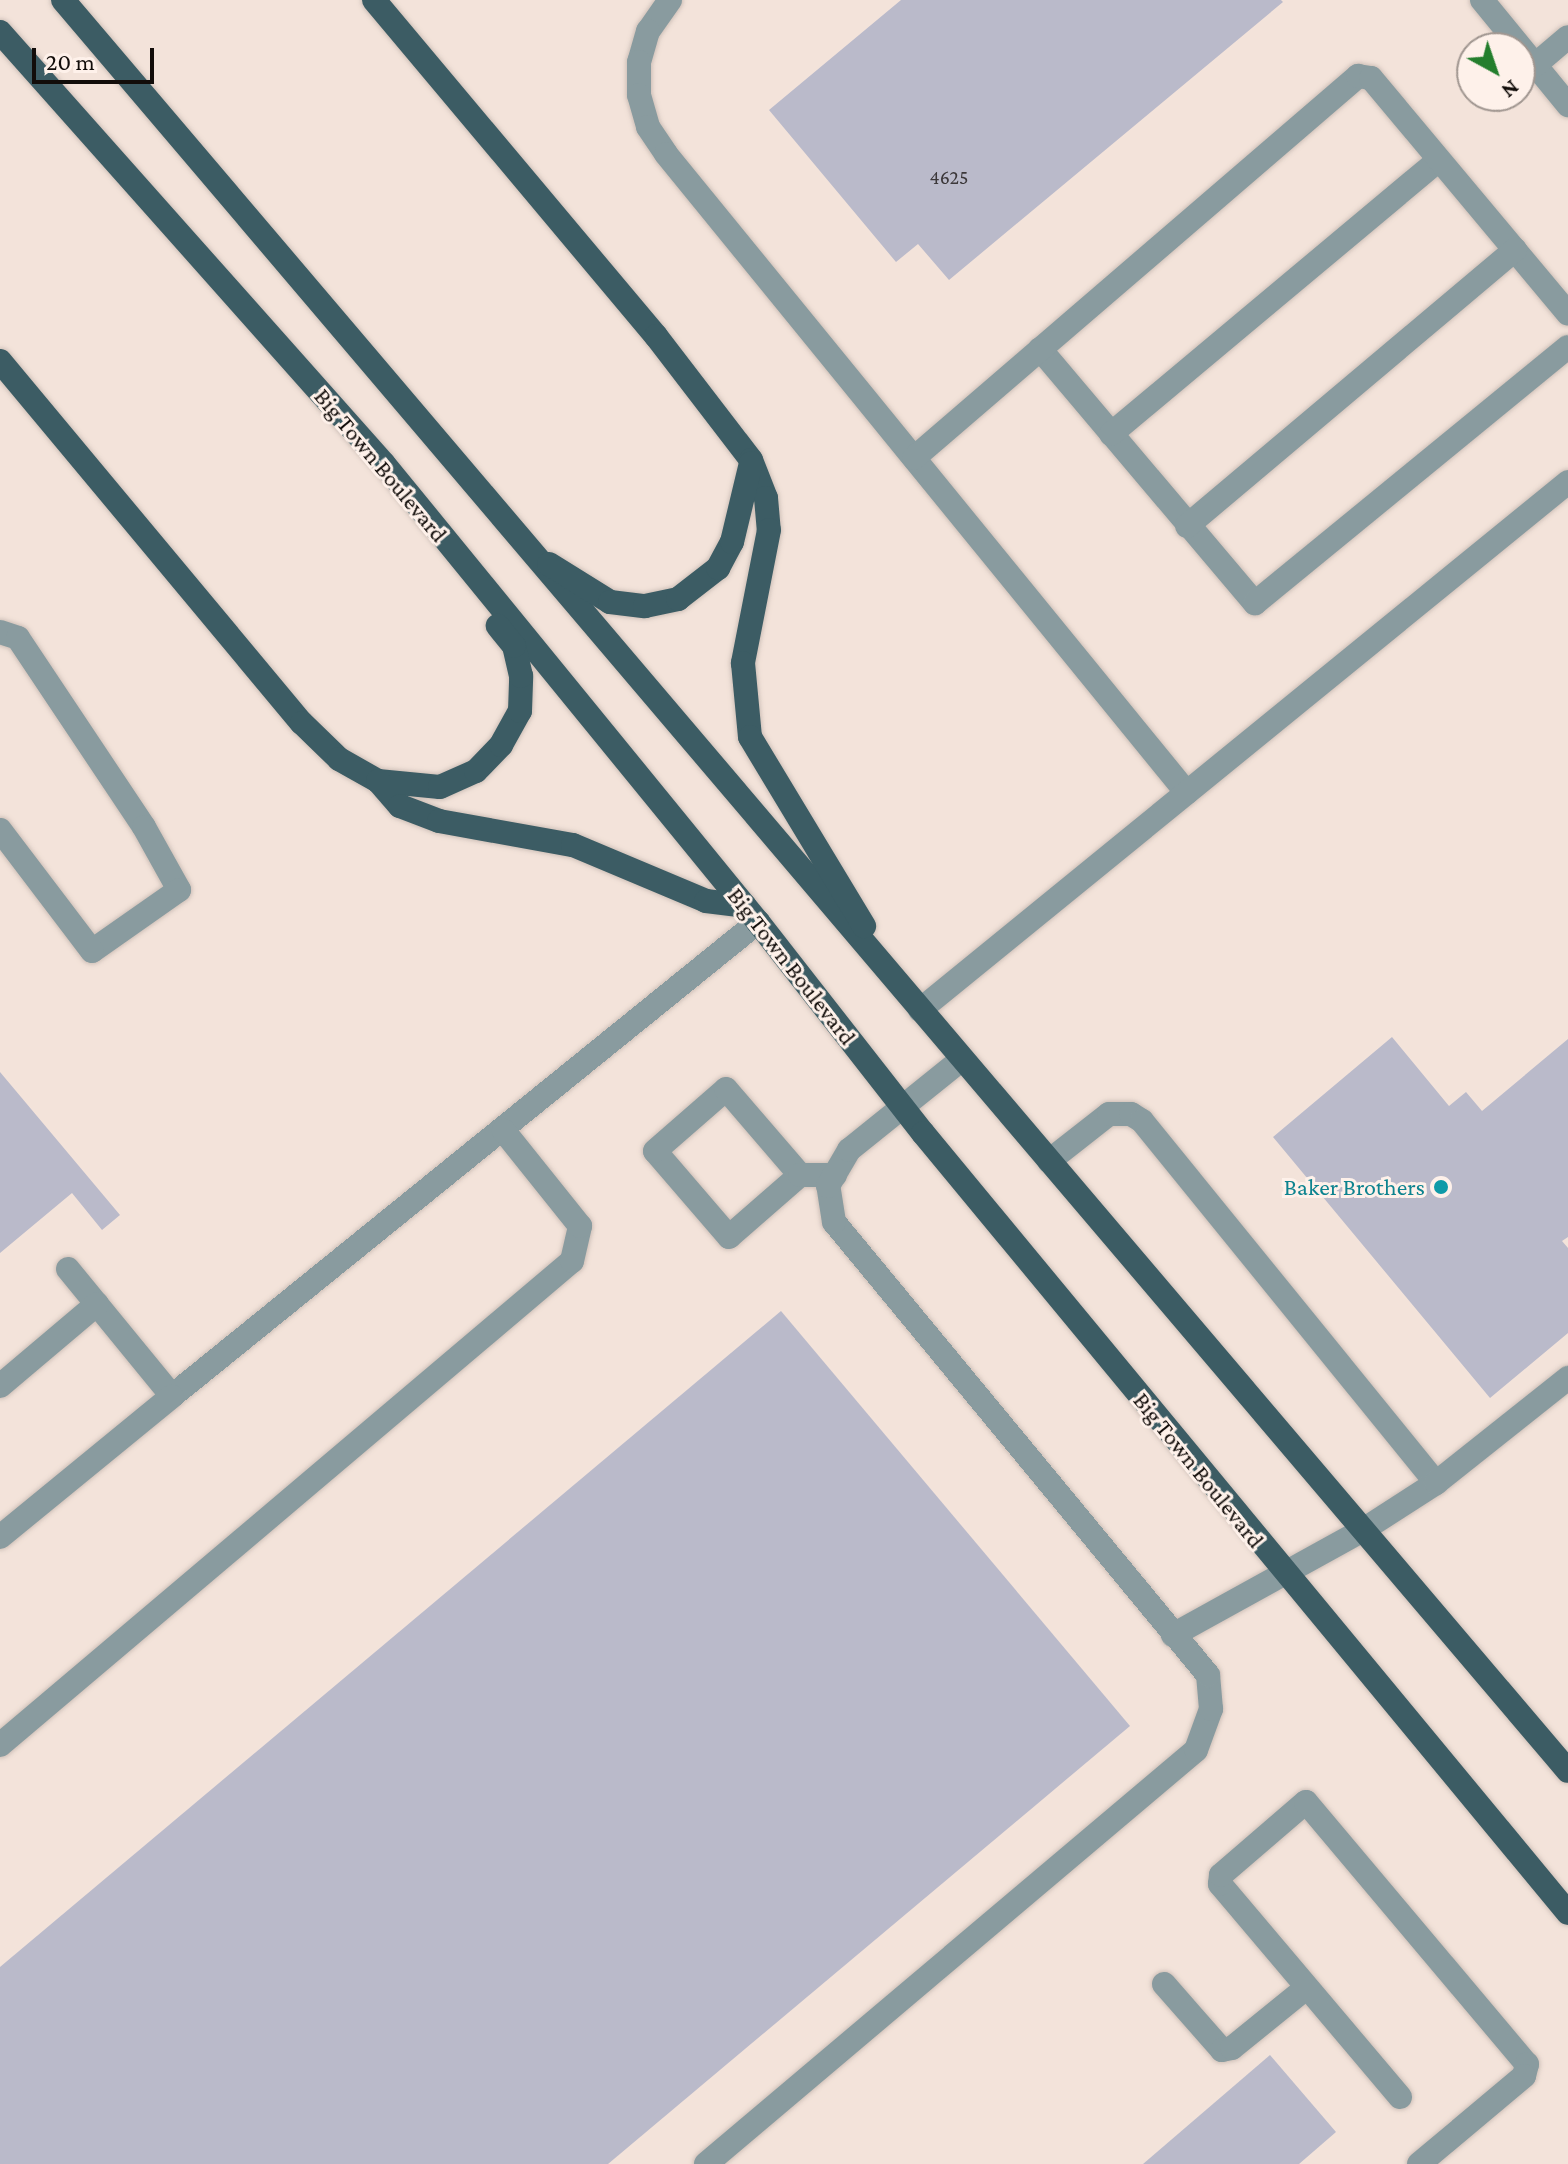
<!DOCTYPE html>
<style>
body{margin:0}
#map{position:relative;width:1568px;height:2164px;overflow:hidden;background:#f3e3da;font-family:"Crimson Pro",serif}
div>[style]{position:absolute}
.building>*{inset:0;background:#babaca}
.roads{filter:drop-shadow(0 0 2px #cfc1b9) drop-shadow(0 0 2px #cfc1b9)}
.minor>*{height:24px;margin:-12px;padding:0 12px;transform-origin:12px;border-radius:12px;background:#899b9f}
.major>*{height:24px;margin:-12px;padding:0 12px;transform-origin:12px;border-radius:12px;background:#3c5c64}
.dots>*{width:22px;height:22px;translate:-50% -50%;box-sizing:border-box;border:4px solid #fef1ea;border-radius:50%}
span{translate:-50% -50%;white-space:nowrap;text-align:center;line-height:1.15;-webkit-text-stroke:6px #fef1ea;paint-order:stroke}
.number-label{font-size:20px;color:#3c383a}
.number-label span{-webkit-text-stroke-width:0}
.street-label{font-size:24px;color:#120d0a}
.culture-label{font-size:24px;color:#0d838f}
.right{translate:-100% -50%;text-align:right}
.north{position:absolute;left:1456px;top:32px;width:80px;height:80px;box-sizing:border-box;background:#fef1ea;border:2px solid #a09690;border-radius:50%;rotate:140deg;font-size:22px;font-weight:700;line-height:32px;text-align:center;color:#120d0a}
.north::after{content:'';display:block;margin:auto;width:28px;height:36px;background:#247e2d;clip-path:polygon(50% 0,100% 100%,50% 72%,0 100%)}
.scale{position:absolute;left:32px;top:48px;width:122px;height:36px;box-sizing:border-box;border:4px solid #120d0a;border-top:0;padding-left:10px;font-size:24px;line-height:28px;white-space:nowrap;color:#120d0a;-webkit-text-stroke:6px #fef1ea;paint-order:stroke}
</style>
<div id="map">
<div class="building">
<i style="clip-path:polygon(901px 0,1281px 0,1283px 2px,949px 280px,918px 244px,896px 262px,769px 110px)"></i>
<i style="clip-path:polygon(1392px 1037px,1449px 1106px,1466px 1092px,1482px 1111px,1568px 1039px,1568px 1237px,1562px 1241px,1568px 1248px,1568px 1333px,1490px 1398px,1273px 1137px)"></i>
<i style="clip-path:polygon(0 1072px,120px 1215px,102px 1230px,72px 1193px,0 1253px)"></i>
<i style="clip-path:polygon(781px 1311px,1130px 1726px,608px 2164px,0 2164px,0 1967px)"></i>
<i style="clip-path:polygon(1270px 2055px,1336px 2132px,1299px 2164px,1143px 2164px)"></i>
</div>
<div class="roads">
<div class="minor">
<i style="left:670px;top:0;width:38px;rotate:125deg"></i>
<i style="left:648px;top:31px;width:32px;rotate:106deg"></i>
<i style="left:639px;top:62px;width:33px;rotate:90deg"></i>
<i style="left:639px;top:95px;width:33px;rotate:74deg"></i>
<i style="left:648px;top:127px;width:32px;rotate:56deg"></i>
<i style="left:666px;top:154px;width:824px;rotate:50.81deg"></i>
<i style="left:1482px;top:0;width:136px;rotate:50.7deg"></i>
<i style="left:1535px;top:65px;width:43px;rotate:-40.3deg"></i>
<i style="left:1040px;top:349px;width:333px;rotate:49.8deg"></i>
<i style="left:1255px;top:603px;width:404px;rotate:-39.3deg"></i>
<i style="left:1111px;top:434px;width:427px;rotate:-39.9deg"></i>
<i style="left:914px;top:458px;width:586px;rotate:-40.71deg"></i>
<i style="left:1358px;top:76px;width:13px;rotate:9deg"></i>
<i style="left:1371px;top:78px;width:307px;rotate:50.1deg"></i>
<i style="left:1187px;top:526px;width:429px;rotate:-40.1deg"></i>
<i style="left:0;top:632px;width:19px;rotate:18deg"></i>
<i style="left:18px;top:638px;width:227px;rotate:56.3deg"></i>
<i style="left:144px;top:827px;width:72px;rotate:60.9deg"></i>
<i style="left:179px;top:890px;width:106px;rotate:145deg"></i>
<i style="left:92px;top:951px;width:152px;rotate:-127.2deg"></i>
<i style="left:920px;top:1010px;width:836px;rotate:-39.17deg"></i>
<i style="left:1049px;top:1161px;width:76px;rotate:-38.1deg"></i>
<i style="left:1109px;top:1114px;width:22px"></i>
<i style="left:1131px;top:1114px;width:13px;rotate:32deg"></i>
<i style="left:1142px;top:1121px;width:466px;rotate:50.9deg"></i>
<i style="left:800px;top:1175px;width:94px;rotate:138.9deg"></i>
<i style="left:729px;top:1237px;width:113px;rotate:-130.7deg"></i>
<i style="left:655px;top:1151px;width:94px;rotate:-41.1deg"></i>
<i style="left:726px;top:1089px;width:113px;rotate:49.3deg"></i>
<i style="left:800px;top:1175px;width:35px"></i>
<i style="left:68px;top:1269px;width:164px;rotate:50.7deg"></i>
<i style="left:172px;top:1396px;width:754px;rotate:-38.97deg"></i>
<i style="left:0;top:1386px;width:127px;rotate:-40.2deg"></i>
<i style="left:0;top:1537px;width:222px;rotate:-39.3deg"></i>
<i style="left:1173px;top:1635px;width:217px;rotate:-28.9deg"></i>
<i style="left:1363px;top:1530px;width:87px;rotate:-32.8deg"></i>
<i style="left:1436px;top:1483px;width:169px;rotate:-38.5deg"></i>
<i style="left:0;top:1745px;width:749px;rotate:-40.24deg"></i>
<i style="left:572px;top:1261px;width:36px;rotate:-77deg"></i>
<i style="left:580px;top:1226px;width:122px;rotate:-128.7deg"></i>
<i style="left:1164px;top:1984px;width:88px;rotate:48.7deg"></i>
<i style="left:1222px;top:2050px;width:10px;rotate:-11deg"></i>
<i style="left:1232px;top:2048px;width:95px;rotate:-39deg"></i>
<i style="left:1400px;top:2097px;width:279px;rotate:-130.2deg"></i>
<i style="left:1220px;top:1884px;width:9px;rotate:-84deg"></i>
<i style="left:1221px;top:1875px;width:112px;rotate:-40.7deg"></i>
<i style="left:1306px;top:1802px;width:343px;rotate:49.9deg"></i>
<i style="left:1527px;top:2064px;width:12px;rotate:104deg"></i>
<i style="left:1524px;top:2076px;width:137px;rotate:140deg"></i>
<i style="left:706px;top:2164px;width:641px;rotate:-40.19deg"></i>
<i style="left:1196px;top:1750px;width:44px;rotate:-69.9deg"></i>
<i style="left:1211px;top:1709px;width:34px;rotate:-95deg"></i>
<i style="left:1208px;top:1675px;width:587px;rotate:-129.54deg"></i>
<i style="left:834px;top:1222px;width:36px;rotate:-99deg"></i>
<i style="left:828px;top:1186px;width:42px;rotate:-59.7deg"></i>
<i style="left:849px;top:1150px;width:145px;rotate:-38.8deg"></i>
</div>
<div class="major">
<i style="left:63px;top:0;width:2324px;rotate:49.64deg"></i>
<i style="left:374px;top:0;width:439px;rotate:50deg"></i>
<i style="left:656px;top:336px;width:156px;rotate:52.5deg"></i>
<i style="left:751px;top:460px;width:41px;rotate:68.5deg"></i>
<i style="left:766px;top:498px;width:32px;rotate:85deg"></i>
<i style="left:769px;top:530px;width:136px;rotate:101.1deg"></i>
<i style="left:743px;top:663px;width:74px;rotate:84.6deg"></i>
<i style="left:750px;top:737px;width:221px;rotate:58.9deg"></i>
<i style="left:0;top:32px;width:578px;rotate:48.37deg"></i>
<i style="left:384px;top:464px;width:591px;rotate:50.77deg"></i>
<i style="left:758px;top:922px;width:268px;rotate:52deg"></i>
<i style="left:923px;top:1133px;width:1012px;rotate:50.41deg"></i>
<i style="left:0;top:361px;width:471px;rotate:50.2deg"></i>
<i style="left:302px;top:723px;width:52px;rotate:44.2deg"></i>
<i style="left:339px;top:759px;width:45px;rotate:29.4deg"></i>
<i style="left:378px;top:781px;width:62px;rotate:5.5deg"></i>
<i style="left:440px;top:787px;width:39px;rotate:-24deg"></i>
<i style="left:476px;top:771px;width:36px;rotate:-46deg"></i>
<i style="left:501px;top:745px;width:39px;rotate:-61deg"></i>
<i style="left:520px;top:711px;width:35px;rotate:-88deg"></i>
<i style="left:521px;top:676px;width:31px;rotate:-103deg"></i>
<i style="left:514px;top:646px;width:26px;rotate:-129deg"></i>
<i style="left:549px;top:564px;width:72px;rotate:31.9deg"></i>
<i style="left:610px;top:602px;width:35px;rotate:7deg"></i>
<i style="left:645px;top:606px;width:34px;rotate:-12deg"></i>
<i style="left:678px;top:599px;width:51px;rotate:-37.8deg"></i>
<i style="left:718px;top:568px;width:30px;rotate:-62deg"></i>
<i style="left:732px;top:542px;width:81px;rotate:-76.5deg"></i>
<i style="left:378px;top:781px;width:33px;rotate:49deg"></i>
<i style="left:400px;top:806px;width:42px;rotate:21deg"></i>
<i style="left:439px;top:821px;width:136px;rotate:10.2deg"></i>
<i style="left:573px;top:845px;width:144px;rotate:22.8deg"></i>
<i style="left:706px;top:901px;width:39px;rotate:7deg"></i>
</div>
</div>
<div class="dots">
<i style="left:1441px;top:1187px;background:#0f9aa8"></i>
</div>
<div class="number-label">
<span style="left:949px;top:177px">4625</span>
</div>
<div class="street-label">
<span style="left:381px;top:465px;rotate:50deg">Big Town Boulevard</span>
<span style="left:792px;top:966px;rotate:52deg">Big Town Boulevard</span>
<span style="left:1199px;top:1470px;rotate:51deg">Big Town Boulevard</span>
</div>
<div class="culture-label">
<span class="right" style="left:1425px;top:1187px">Baker Brothers</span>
</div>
<div class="north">N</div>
<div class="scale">20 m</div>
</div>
